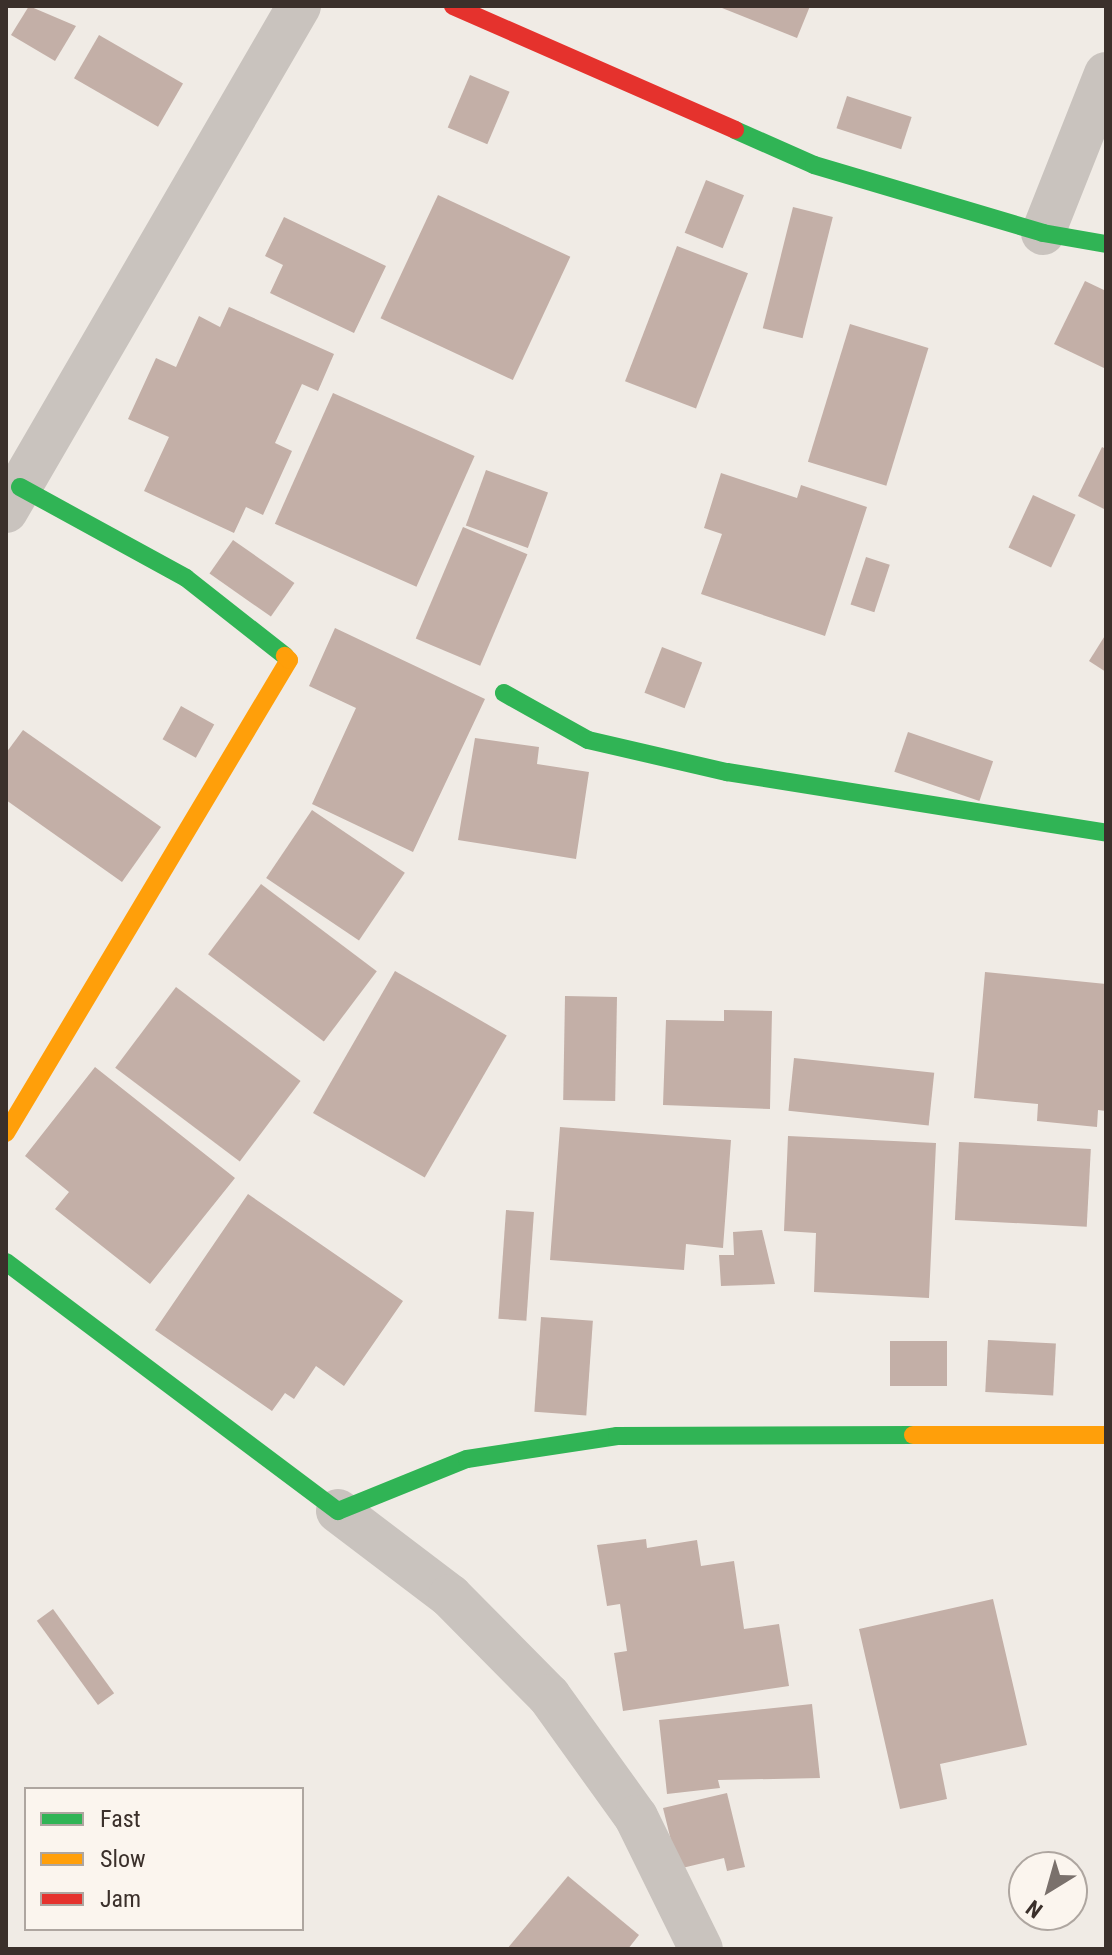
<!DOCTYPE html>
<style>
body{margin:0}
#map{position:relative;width:1112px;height:1955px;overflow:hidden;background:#f0ebe5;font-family:"Roboto Condensed",sans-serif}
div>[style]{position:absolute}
.building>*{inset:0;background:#c3afa7;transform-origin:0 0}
.street>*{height:44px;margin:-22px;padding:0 22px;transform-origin:22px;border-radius:22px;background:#c9c3be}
.fast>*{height:18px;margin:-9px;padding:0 9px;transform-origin:9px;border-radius:9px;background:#30b455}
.slow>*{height:18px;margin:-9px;padding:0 9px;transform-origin:9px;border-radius:9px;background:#ff9f0a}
.jam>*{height:18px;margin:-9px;padding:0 9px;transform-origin:9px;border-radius:9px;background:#e5322d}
span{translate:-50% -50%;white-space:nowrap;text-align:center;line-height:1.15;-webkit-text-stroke:6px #fbf5ee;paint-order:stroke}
.frame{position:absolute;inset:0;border:8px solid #3b302b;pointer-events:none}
.legend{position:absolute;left:24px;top:1787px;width:280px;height:144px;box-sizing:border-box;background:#fbf5ee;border:2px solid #aea6a0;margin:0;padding:10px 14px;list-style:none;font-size:24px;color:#3b302b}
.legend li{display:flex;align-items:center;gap:16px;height:40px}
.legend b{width:40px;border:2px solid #aea6a0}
.north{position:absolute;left:1008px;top:1851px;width:80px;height:80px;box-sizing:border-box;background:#fbf5ee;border:2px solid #aea6a0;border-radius:50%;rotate:217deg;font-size:22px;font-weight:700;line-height:32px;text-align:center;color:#3b302b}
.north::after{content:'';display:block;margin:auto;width:28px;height:36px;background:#7a716c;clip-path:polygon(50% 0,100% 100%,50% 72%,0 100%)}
</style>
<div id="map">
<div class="building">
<i style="clip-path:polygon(29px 6px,76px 26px,55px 61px,11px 35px)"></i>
<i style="clip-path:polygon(717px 6px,810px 6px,797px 38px)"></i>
<i style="left:99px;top:35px;width:97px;height:50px;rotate:30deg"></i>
<i style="left:470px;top:75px;width:43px;height:57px;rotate:23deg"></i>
<i style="left:847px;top:96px;width:68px;height:34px;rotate:18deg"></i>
<i style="left:706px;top:180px;width:41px;height:57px;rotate:22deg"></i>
<i style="left:438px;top:195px;width:146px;height:136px;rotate:25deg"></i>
<i style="left:793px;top:207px;width:41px;height:125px;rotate:14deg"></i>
<i style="clip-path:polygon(284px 217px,386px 266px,354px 333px,270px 293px,283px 265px,265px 256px)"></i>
<i style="left:677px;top:246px;width:76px;height:145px;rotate:21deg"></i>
<i style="clip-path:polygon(1085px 281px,1106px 291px,1106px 369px,1054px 344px)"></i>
<i style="clip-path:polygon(229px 307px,334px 354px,318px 391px,302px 384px,275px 443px,292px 451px,263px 515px,246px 507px,234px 533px,144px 491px,169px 437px,128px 419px,156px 358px,176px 367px,199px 316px,220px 327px)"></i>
<i style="left:850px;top:324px;width:82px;height:144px;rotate:17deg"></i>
<i style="left:333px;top:393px;width:155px;height:143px;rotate:24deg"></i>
<i style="clip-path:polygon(1102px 447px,1106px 449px,1106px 510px,1078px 496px)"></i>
<i style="left:486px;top:470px;width:66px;height:59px;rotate:20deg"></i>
<i style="clip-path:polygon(721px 473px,797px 498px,801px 485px,867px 507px,825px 636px,701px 594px,722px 534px,704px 528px)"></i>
<i style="left:1033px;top:495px;width:47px;height:58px;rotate:25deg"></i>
<i style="left:463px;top:527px;width:70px;height:121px;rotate:23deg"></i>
<i style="left:233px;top:540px;width:75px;height:41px;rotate:35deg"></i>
<i style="left:866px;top:557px;width:25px;height:50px;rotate:18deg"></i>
<i style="clip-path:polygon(335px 628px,485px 699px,413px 852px,312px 804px,356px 708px,309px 686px)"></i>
<i style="clip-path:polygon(1106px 634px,1106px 672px,1089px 661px)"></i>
<i style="left:662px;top:647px;width:43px;height:49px;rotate:21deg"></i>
<i style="left:181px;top:706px;width:38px;height:38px;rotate:29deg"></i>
<i style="clip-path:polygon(23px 730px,161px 827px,122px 882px,6px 800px,6px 753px)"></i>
<i style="left:908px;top:732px;width:90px;height:42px;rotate:19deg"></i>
<i style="clip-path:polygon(475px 738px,539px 747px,537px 764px,589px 772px,576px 859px,458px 840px)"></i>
<i style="left:312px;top:810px;width:112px;height:82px;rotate:34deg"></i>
<i style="left:261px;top:884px;width:145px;height:88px;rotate:37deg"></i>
<i style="left:395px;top:971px;width:129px;height:164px;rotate:30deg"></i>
<i style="clip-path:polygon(985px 972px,1106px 984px,1106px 1111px,1098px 1110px,1097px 1127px,1037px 1121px,1038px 1104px,974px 1098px)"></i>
<i style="left:176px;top:987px;width:156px;height:101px;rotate:37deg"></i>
<i style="left:565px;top:996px;width:52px;height:104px;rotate:1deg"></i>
<i style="clip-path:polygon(724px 1010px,772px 1011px,770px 1109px,663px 1105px,666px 1020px,724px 1021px)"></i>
<i style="left:794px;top:1058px;width:141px;height:53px;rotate:6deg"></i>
<i style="clip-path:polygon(95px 1067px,235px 1178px,150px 1284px,55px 1209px,69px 1192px,25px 1156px)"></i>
<i style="clip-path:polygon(560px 1127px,731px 1140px,723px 1248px,686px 1244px,684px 1270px,550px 1260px)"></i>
<i style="clip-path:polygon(788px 1136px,936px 1143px,929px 1298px,814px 1292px,816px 1233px,784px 1231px)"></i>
<i style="left:959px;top:1142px;width:132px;height:78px;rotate:3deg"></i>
<i style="clip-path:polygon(248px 1194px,403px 1301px,344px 1386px,316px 1366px,294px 1399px,285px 1393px,272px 1411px,155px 1330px)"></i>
<i style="left:506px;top:1210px;width:28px;height:109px;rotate:4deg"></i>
<i style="clip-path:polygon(762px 1230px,775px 1284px,721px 1286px,719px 1255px,734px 1255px,733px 1232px)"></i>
<i style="left:541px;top:1317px;width:52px;height:95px;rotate:4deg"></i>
<i style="left:988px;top:1340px;width:68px;height:52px;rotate:3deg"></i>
<i style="left:890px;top:1341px;width:57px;height:45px"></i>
<i style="clip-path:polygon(646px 1539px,647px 1548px,697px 1540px,701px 1566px,734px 1561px,744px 1629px,779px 1624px,789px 1686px,623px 1711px,614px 1653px,627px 1651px,620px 1604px,607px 1606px,597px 1545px)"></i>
<i style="clip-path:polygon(993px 1599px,1027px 1745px,940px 1764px,947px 1799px,900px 1809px,859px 1629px)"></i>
<i style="left:53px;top:1609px;width:104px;height:20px;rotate:54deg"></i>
<i style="clip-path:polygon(812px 1704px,820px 1778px,718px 1780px,720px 1788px,667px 1794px,659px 1720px)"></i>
<i style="clip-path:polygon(727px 1793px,745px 1867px,727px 1871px,724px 1858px,678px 1869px,663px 1808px)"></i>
<i style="clip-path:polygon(568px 1876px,639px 1935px,628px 1949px,507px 1949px)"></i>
</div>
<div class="street">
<i style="left:1043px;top:233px;width:171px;rotate:-68.4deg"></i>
<i style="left:6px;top:511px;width:584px;rotate:-59.88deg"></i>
<i style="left:338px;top:1511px;width:141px;rotate:37.2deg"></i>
<i style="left:450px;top:1596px;width:141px;rotate:45.3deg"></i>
<i style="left:549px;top:1696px;width:149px;rotate:54.3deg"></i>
<i style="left:636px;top:1817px;width:147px;rotate:63.8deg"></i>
</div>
<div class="fast">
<i style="left:735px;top:130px;width:86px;rotate:23.9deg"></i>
<i style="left:814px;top:165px;width:239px;rotate:16.5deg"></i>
<i style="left:1043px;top:233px;width:64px;rotate:9.9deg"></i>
<i style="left:20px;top:487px;width:189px;rotate:28.7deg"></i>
<i style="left:186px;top:578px;width:126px;rotate:38.2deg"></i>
<i style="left:504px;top:693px;width:96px;rotate:29.2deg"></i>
<i style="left:588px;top:740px;width:143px;rotate:13deg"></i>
<i style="left:727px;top:772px;width:384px;rotate:9.1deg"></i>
<i style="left:6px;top:1262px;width:415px;rotate:36.9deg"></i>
<i style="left:338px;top:1511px;width:139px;rotate:-22deg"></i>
<i style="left:467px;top:1459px;width:152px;rotate:-8.7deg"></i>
<i style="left:617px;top:1436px;width:296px;rotate:-0.2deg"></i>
</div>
<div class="slow">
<i style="left:6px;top:1133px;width:551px;rotate:-59.11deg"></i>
<i style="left:289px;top:660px;width:6px;rotate:-135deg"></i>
<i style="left:913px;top:1435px;width:193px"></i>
</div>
<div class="jam">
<i style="left:453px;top:6px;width:308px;rotate:23.7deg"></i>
</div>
<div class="frame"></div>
<ul class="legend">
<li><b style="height:10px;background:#30b455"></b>Fast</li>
<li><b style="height:10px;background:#ff9f0a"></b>Slow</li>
<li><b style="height:10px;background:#e5322d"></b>Jam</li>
</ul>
<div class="north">N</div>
</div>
